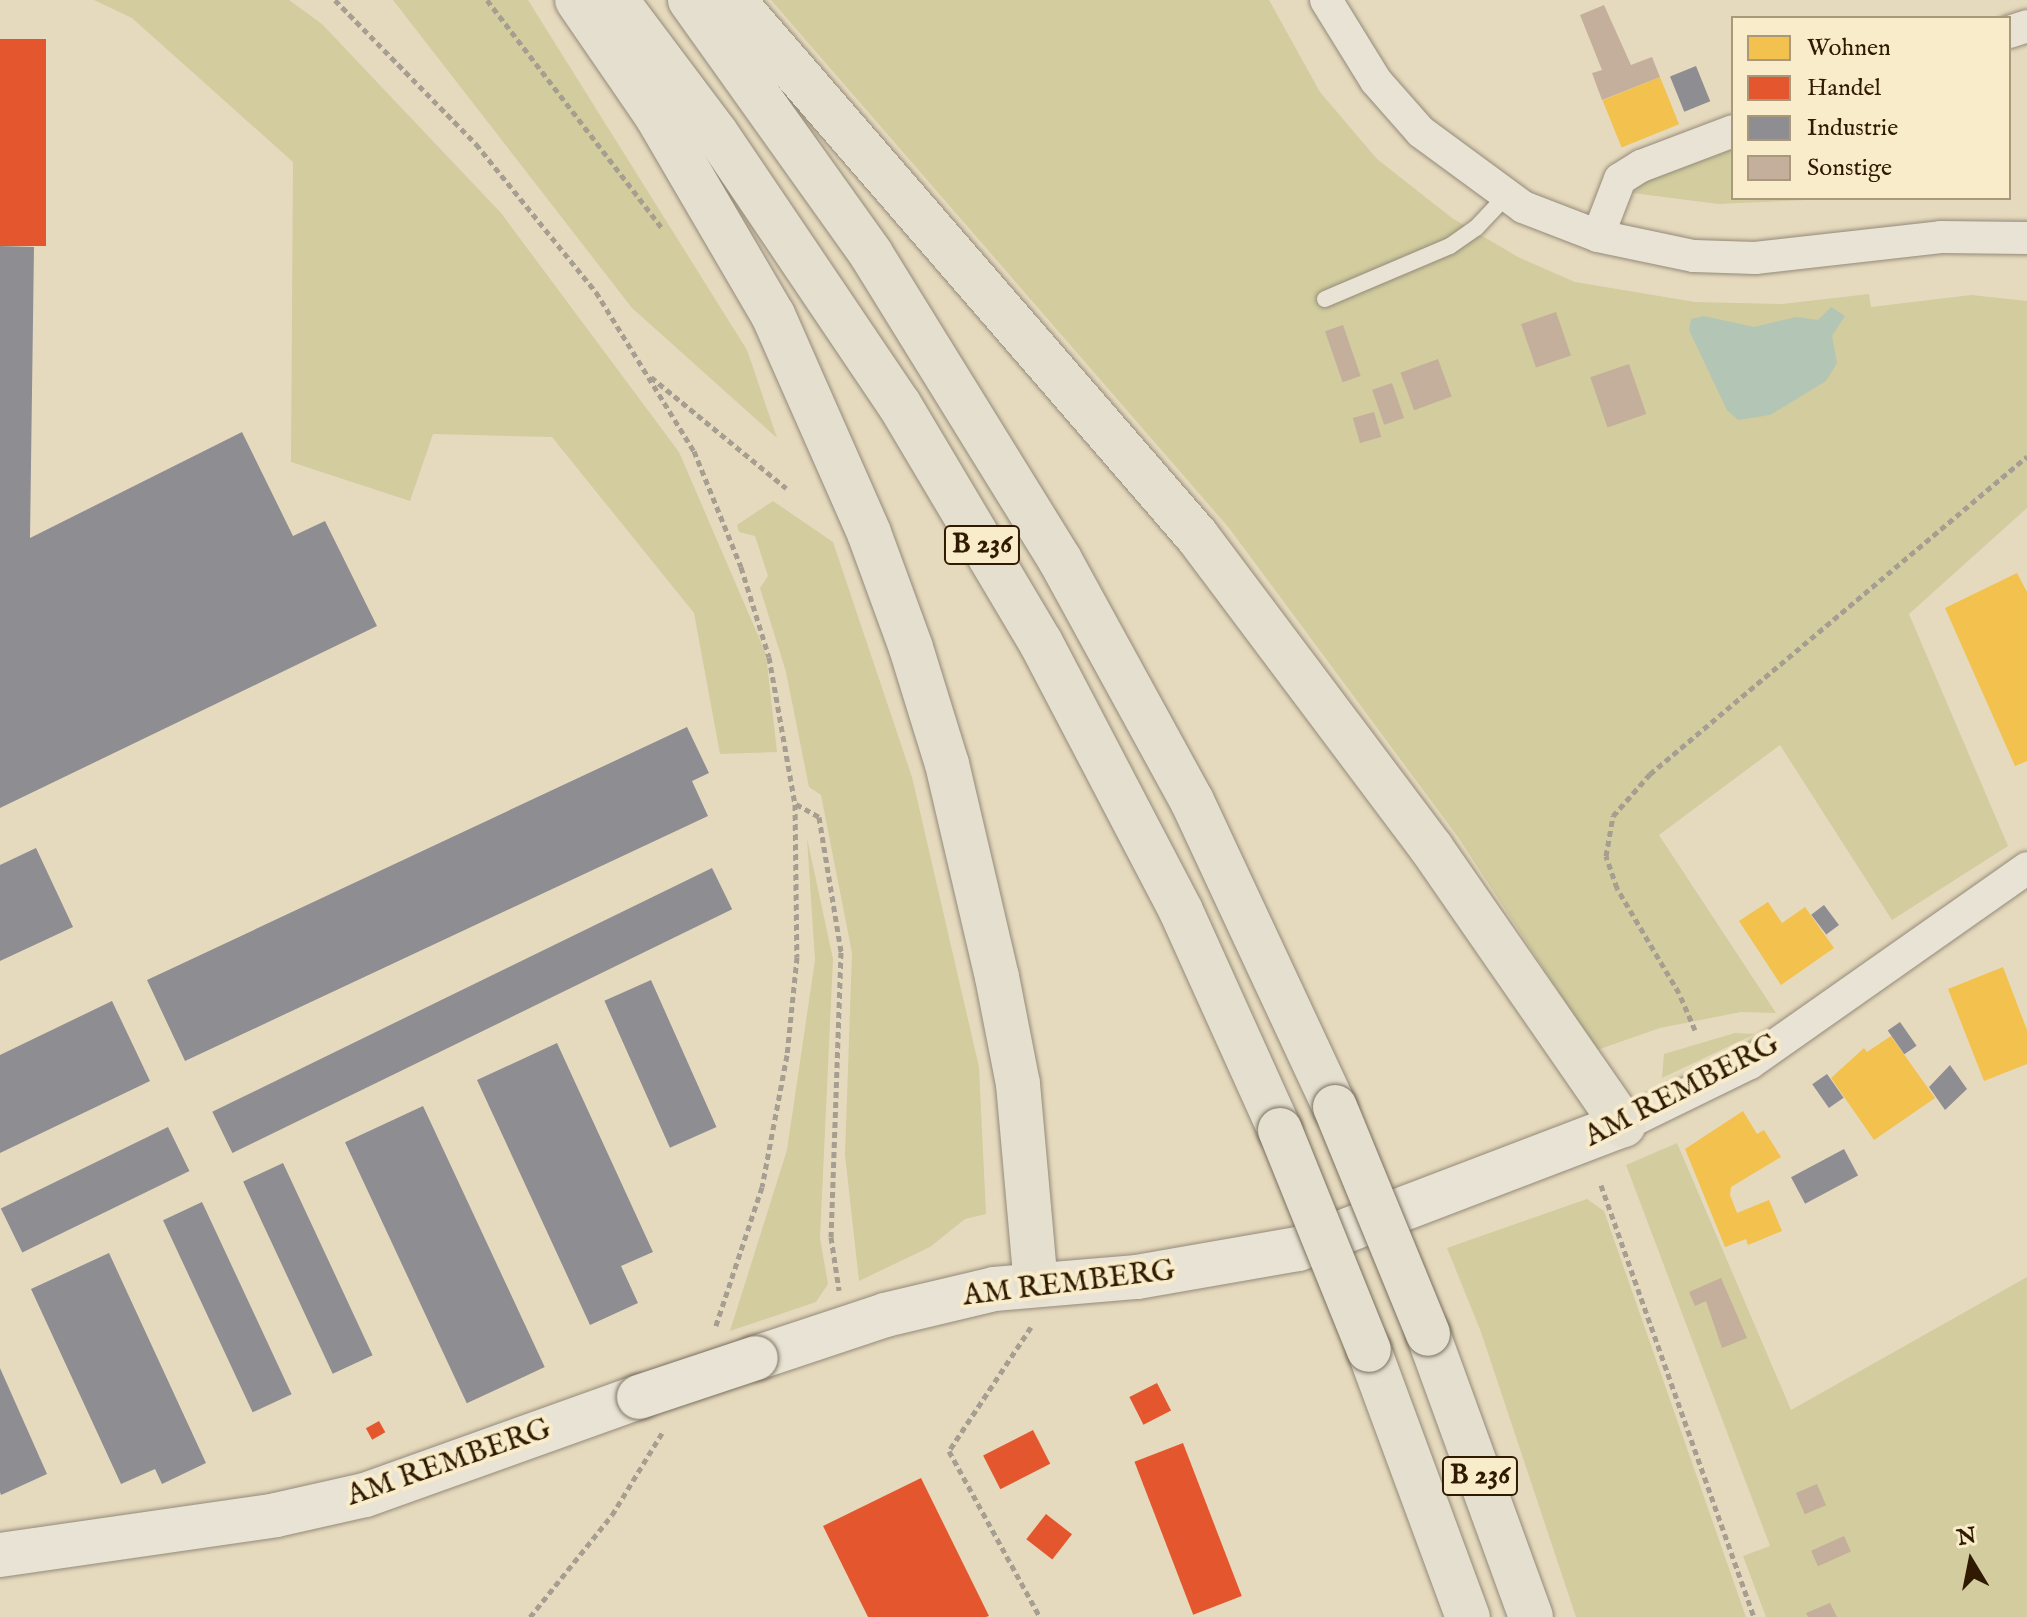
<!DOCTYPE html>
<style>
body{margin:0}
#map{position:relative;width:2027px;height:1617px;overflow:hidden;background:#e6dabe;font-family:"IM FELL English",serif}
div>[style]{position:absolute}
.green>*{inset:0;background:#d2cc9f}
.water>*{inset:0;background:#b3c5b4}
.homes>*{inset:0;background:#f2c14e;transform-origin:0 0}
.shops>*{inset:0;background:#e4572e;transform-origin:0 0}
.industry>*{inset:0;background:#8d8d92;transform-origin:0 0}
.building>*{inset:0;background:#c3af9b;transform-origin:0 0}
.path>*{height:5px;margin-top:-2.5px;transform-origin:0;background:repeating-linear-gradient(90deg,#a59e91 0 6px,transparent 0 10px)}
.roads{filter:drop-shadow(0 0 2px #948a78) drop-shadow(0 0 2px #948a78)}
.lane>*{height:16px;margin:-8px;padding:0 8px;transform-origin:8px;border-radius:8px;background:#e9e3d5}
.street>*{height:32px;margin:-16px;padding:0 16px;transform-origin:16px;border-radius:16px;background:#e9e3d5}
.secondary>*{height:44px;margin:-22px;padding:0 22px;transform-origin:22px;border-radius:22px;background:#e9e3d5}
.highway>*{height:44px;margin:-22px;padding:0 22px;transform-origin:22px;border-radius:22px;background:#e5dfcf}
.bridges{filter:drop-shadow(0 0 2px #7a705f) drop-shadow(0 0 2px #7a705f)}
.secondary-bridge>*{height:44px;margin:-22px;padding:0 22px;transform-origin:22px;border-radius:22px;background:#e9e3d5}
.highway-bridge>*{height:44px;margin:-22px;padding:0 22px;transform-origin:22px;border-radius:22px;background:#e5dfcf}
span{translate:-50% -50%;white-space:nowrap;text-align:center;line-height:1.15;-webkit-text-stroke:8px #f9ecca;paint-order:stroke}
.shield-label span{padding:2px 6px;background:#f9ecca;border:2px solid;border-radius:6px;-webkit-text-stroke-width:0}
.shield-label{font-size:28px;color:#301b02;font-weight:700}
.street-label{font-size:30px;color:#301b02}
.legend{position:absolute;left:1731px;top:16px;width:280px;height:184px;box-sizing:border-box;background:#f9ecca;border:2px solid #a9987a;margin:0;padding:10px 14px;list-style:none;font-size:24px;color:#301b02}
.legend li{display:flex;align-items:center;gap:16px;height:40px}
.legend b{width:40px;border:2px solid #a9987a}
.north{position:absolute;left:1931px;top:1521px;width:80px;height:80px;-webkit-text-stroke:6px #f9ecca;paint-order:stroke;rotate:350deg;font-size:22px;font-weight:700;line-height:32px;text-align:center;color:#301b02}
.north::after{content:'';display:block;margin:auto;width:28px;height:36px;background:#301b02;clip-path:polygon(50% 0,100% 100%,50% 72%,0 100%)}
</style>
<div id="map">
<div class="green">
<i style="clip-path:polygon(94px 0,289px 0,322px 24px,501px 213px,679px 452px,766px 654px,777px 752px,720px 754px,694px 613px,552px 437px,433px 434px,410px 501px,291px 462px,293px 162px,132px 18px)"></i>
<i style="clip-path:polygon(393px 0,528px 0,747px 350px,777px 438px,632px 308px)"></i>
<i style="clip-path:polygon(771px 0,1269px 0,1320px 92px,1377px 159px,1452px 218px,1518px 257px,1575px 282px,1695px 302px,1782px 304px,1869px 294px,1871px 307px,1971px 295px,2027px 301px,2027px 508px,1909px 614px,2008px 846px,1892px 920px,1780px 745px,1659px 835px,1776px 1013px,1741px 1012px,1660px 1028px,1597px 1050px,1458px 837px,1229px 528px)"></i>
<i style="clip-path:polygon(1733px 149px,1733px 198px,1852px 198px,1718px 204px,1633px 193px,1640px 184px)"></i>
<i style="clip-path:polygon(773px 501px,833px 542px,912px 777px,979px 1067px,986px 1214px,965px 1219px,930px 1247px,859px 1281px,845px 1155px,852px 953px,821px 795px,809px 787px,786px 672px,760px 588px,768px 576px,755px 536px,739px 532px,737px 525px)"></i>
<i style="clip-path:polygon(807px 838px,833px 959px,820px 1238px,828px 1284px,816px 1302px,730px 1331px,787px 1150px,815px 960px)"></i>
<i style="clip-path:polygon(1735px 1033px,1755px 1034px,1662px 1078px,1664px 1054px)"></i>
<i style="clip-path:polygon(1677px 1143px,1791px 1410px,2027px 1277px,2027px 1617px,1766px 1617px,1743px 1556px,1770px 1546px,1626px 1165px)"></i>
<i style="clip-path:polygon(1587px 1199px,1604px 1211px,1746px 1617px,1576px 1617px,1481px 1332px,1447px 1248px)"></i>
</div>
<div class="water">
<i style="clip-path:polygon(1831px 307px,1845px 316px,1832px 336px,1837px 363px,1826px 381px,1770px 415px,1738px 420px,1727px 410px,1689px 330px,1691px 319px,1704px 316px,1754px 327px,1796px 317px,1818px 320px)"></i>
</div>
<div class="homes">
<i style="left:1660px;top:77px;width:51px;height:62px;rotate:68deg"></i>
<i style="clip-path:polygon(2017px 573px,2027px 592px,2027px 761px,2015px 766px,1945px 608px)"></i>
<i style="clip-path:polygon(1768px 902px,1782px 923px,1805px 907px,1834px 948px,1781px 985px,1739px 921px)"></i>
<i style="clip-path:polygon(2003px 967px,2027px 1030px,2027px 1064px,1984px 1081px,1948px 989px)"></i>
<i style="clip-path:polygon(1891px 1036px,1935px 1098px,1874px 1140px,1831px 1078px,1864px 1048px,1867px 1052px)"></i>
<i style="clip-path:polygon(1743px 1111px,1757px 1134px,1764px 1130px,1781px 1157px,1731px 1187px,1730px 1195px,1737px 1213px,1769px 1200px,1782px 1231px,1748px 1245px,1746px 1239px,1725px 1247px,1685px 1149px)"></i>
</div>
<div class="shops">
<i style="left:0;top:39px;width:46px;height:207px"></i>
<i style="left:1157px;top:1383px;width:31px;height:31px;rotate:63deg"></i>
<i style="left:379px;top:1421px;width:13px;height:15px;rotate:61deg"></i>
<i style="left:1033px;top:1430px;width:38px;height:56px;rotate:63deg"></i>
<i style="left:1183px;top:1443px;width:164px;height:52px;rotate:69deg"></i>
<i style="clip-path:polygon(921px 1478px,989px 1616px,986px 1617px,868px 1617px,823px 1526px)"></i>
<i style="left:1046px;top:1514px;width:33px;height:32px;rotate:38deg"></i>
</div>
<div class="industry">
<i style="left:1696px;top:66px;width:38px;height:28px;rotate:68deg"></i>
<i style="clip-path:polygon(0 246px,34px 247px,30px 538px,242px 432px,293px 536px,325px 521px,377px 626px,0 808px)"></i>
<i style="clip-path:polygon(687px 727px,709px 773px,692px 781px,708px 816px,185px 1061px,147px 980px)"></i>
<i style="clip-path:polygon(36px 848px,73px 927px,0 961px,0 865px)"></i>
<i style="left:712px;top:868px;width:46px;height:556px;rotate:64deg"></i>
<i style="left:1824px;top:905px;width:25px;height:16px;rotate:53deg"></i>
<i style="left:651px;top:980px;width:161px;height:51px;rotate:66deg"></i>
<i style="clip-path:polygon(112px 1001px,150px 1081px,0 1153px,0 1055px)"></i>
<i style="left:1900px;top:1022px;width:29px;height:15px;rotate:55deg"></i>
<i style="clip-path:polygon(557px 1043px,653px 1252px,621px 1266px,638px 1303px,590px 1325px,477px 1080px)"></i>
<i style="clip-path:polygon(1950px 1065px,1967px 1089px,1945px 1110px,1929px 1087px)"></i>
<i style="left:1827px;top:1074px;width:29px;height:18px;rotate:55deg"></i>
<i style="left:423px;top:1106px;width:288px;height:86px;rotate:65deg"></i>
<i style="left:168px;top:1127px;width:49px;height:186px;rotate:64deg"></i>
<i style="left:1844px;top:1149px;width:30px;height:60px;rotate:62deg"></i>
<i style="left:283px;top:1163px;width:212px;height:44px;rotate:65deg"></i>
<i style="left:202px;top:1202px;width:212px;height:43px;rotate:65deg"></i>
<i style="clip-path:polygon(109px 1253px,206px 1463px,162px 1484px,155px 1469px,121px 1484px,31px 1289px)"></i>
<i style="clip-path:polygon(0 1368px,47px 1474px,1px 1495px,0 1492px)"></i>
</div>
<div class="building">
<i style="clip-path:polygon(1604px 5px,1631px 65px,1652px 57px,1660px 77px,1602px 100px,1592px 73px,1602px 70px,1580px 15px)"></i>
<i style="left:1556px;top:312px;width:46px;height:37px;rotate:71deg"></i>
<i style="left:1343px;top:325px;width:54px;height:19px;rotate:71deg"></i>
<i style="left:1438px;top:359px;width:40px;height:40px;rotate:70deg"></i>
<i style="left:1629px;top:364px;width:53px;height:41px;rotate:71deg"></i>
<i style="left:1392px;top:383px;width:37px;height:21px;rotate:71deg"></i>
<i style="left:1374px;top:412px;width:26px;height:22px;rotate:74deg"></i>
<i style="clip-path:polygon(1721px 1278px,1747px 1338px,1722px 1348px,1706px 1301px,1695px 1306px,1689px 1292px)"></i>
<i style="left:1817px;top:1484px;width:23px;height:23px;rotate:67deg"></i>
<i style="left:1844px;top:1536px;width:17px;height:36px;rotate:66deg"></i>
<i style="clip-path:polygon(1830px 1603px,1837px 1617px,1808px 1617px,1806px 1613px)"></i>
</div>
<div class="path">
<i style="left:335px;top:0;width:202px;rotate:45.6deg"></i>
<i style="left:476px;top:144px;width:191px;rotate:51deg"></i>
<i style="left:596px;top:292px;width:187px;rotate:58.4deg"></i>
<i style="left:694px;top:451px;width:125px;rotate:67.9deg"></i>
<i style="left:741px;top:567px;width:94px;rotate:72.7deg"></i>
<i style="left:769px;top:657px;width:149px;rotate:80deg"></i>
<i style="left:795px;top:804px;width:153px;rotate:89.3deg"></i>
<i style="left:797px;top:957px;width:99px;rotate:95.8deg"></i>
<i style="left:787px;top:1055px;width:134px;rotate:100.7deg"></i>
<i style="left:762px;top:1187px;width:149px;rotate:108.4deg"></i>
<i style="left:487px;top:0;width:289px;rotate:52.5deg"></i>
<i style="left:651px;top:377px;width:175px;rotate:39.4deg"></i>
<i style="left:796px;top:804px;width:26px;rotate:29deg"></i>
<i style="left:819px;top:817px;width:137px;rotate:80.7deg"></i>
<i style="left:841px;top:952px;width:285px;rotate:92deg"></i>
<i style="left:831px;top:1237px;width:54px;rotate:81.4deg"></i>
<i style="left:1695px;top:1030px;width:40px;rotate:-113.4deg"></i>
<i style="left:1679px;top:993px;width:122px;rotate:-120.6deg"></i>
<i style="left:1617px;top:888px;width:34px;rotate:-109deg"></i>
<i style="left:1606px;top:856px;width:41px;rotate:-80.1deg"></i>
<i style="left:1613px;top:816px;width:56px;rotate:-48.6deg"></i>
<i style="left:1650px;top:774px;width:493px;rotate:-40.1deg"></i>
<i style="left:1601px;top:1185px;width:458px;rotate:70.5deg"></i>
<i style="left:1031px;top:1327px;width:149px;rotate:123.5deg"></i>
<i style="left:949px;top:1451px;width:189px;rotate:61.3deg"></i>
<i style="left:530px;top:1617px;width:131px;rotate:-51.2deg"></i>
<i style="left:612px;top:1515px;width:96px;rotate:-58.6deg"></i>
</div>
<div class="roads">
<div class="lane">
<i style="left:1325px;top:299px;width:136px;rotate:-23deg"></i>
<i style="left:1450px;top:246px;width:32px;rotate:-35deg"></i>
<i style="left:1476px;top:228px;width:44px;rotate:-46.8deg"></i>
</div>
<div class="street">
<i style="left:1326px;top:0;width:95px;rotate:58.3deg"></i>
<i style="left:1376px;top:81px;width:68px;rotate:48.6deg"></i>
<i style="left:1421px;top:132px;width:127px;rotate:36.3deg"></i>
<i style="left:1523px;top:207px;width:80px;rotate:21.1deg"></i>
<i style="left:1598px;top:236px;width:98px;rotate:11.8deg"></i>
<i style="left:1694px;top:256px;width:61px;rotate:1.9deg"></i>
<i style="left:1755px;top:258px;width:187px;rotate:-6.4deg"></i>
<i style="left:1941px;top:237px;width:86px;rotate:0.7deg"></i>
<i style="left:2009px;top:32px;width:19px;rotate:-18deg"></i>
<i style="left:1598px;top:236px;width:61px;rotate:-68.9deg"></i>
<i style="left:1620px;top:179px;width:25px;rotate:-32deg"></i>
<i style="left:1641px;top:166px;width:98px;rotate:-20.8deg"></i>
<i style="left:1623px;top:1125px;width:141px;rotate:-26deg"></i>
<i style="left:1750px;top:1063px;width:339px;rotate:-35.1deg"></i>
</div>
<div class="secondary">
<i style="left:756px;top:1358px;width:136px;rotate:-18.4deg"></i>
<i style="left:885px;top:1315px;width:112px;rotate:-13.4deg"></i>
<i style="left:994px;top:1289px;width:144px;rotate:-4.8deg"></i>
<i style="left:1137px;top:1277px;width:163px;rotate:-9.9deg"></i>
<i style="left:1298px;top:1249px;width:348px;rotate:-20.9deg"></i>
<i style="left:0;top:1555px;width:279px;rotate:-8.2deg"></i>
<i style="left:276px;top:1515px;width:91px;rotate:-12.7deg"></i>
<i style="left:365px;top:1495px;width:291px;rotate:-19.7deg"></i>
</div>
<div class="highway">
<i style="left:577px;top:0;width:140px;rotate:55.5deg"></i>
<i style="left:656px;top:115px;width:232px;rotate:59.7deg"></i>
<i style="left:773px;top:315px;width:238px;rotate:66.2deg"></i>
<i style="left:869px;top:533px;width:122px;rotate:69.9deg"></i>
<i style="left:911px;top:648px;width:121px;rotate:72.8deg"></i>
<i style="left:947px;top:764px;width:219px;rotate:76.8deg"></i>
<i style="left:997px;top:977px;width:109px;rotate:78.9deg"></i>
<i style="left:1018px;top:1084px;width:201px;rotate:84.9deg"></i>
<i style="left:616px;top:0;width:166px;rotate:53.1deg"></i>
<i style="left:716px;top:133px;width:327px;rotate:56deg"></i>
<i style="left:899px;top:404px;width:278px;rotate:59.3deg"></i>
<i style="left:1041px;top:643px;width:302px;rotate:62.4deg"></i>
<i style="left:1181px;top:911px;width:240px;rotate:65.7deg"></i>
<i style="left:690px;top:0;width:312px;rotate:54.5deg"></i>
<i style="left:871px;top:254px;width:360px;rotate:58.3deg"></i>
<i style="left:1060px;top:560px;width:275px;rotate:61.3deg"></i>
<i style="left:1192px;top:801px;width:338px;rotate:65deg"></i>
<i style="left:733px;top:0;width:709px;rotate:49.12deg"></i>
<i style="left:1197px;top:536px;width:391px;rotate:53.1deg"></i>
<i style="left:1432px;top:849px;width:336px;rotate:55.3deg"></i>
<i style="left:1428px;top:1334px;width:301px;rotate:70deg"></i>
<i style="left:1369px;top:1350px;width:285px;rotate:69.7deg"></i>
</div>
</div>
<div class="bridges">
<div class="secondary-bridge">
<i style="left:639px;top:1397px;width:123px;rotate:-18.4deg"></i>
</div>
<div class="highway-bridge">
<i style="left:1335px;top:1107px;width:245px;rotate:67.7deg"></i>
<i style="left:1280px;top:1130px;width:237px;rotate:68deg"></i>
</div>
</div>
<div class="shield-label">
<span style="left:982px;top:545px">B 236</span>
<span style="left:1480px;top:1476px">B 236</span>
</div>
<div class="street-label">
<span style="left:1682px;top:1091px;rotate:-27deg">AM REMBERG</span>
<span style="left:1069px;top:1284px;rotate:-7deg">AM REMBERG</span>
<span style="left:449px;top:1463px;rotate:-19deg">AM REMBERG</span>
</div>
<ul class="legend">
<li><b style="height:22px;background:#f2c14e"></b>Wohnen</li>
<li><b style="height:22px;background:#e4572e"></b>Handel</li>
<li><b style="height:22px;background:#8d8d92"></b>Industrie</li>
<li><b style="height:22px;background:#c3af9b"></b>Sonstige</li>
</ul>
<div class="north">N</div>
</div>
